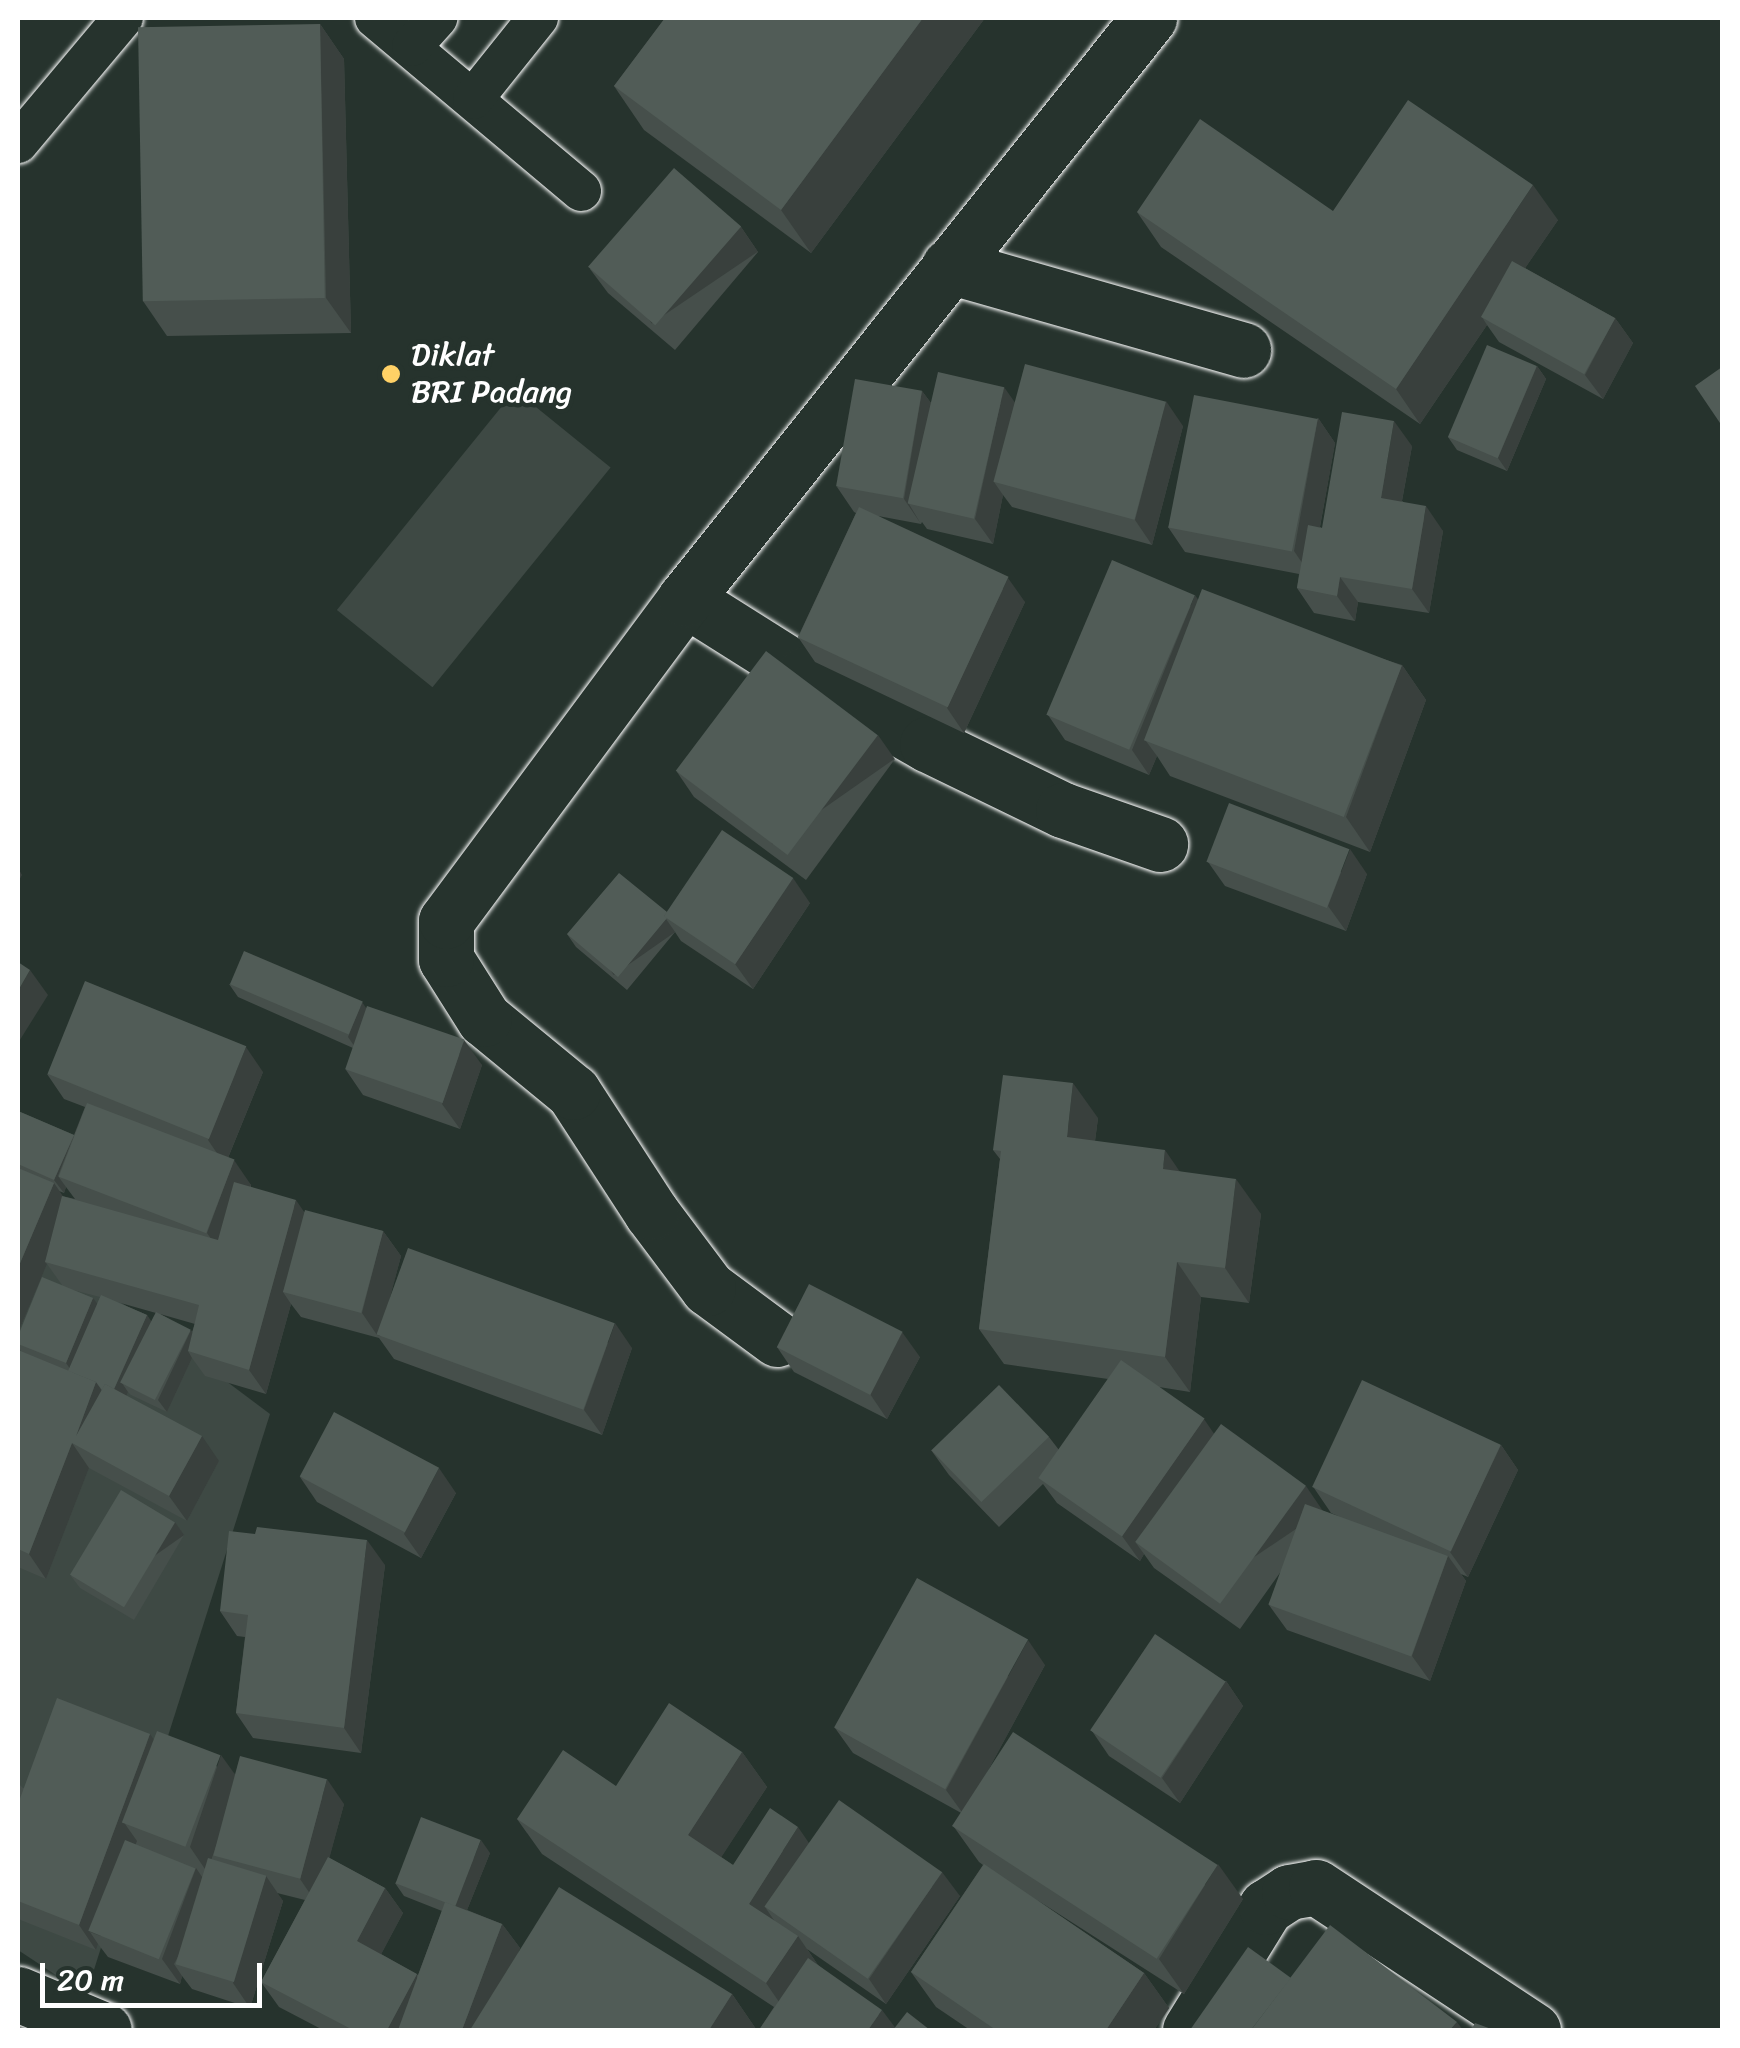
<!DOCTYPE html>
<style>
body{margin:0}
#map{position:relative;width:1740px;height:2048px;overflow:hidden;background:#26332d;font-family:Sriracha,sans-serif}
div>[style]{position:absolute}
.green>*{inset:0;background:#3e4944;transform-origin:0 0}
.roads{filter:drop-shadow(0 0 2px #fff) drop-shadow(0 0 2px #fff)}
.service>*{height:40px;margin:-20px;padding:0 20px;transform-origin:20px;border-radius:20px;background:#26332d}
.minor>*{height:55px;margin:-27.5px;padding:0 27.5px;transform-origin:27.5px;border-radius:27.5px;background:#26332d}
.tertiary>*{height:55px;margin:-27.5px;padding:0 27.5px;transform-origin:27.5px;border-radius:27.5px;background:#26332d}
.wall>*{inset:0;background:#464f4b}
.shaded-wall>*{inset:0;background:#39403d;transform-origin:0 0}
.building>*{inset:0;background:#515c57;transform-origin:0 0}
.dots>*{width:28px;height:28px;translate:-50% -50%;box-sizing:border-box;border:5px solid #26332d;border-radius:50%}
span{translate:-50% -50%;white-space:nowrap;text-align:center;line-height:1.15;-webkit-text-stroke:9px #26332d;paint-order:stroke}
.poi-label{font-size:32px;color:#fff}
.left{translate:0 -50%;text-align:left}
.frame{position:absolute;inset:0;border:20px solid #fff;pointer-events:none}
.scale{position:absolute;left:40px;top:1963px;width:222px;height:45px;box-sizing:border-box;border:5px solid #fff;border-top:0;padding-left:12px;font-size:30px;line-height:35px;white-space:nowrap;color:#fff;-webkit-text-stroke:8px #26332d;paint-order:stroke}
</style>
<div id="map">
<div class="green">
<i style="left:515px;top:390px;width:123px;height:283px;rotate:39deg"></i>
<i style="clip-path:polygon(18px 1225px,270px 1414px,86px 1995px,18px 1950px)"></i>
</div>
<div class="roads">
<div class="service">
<i style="left:375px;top:18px;width:269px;rotate:40deg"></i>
<i style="left:412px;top:46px;width:38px;rotate:-48deg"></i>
<i style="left:473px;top:99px;width:104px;rotate:-51.3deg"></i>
<i style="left:18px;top:143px;width:163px;rotate:-50deg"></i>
</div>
<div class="minor">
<i style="left:949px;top:266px;width:306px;rotate:15.9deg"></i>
<i style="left:685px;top:599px;width:141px;rotate:32.2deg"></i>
<i style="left:804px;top:674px;width:142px;rotate:29.6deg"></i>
<i style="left:927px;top:744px;width:151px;rotate:25.9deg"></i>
<i style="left:1063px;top:810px;width:103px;rotate:19.3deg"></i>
<i style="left:777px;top:1339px;width:86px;rotate:-143.5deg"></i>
<i style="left:708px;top:1288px;width:95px;rotate:-126.9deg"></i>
<i style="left:651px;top:1212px;width:143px;rotate:-123deg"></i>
<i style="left:573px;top:1092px;width:115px;rotate:-140.6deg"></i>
<i style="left:484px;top:1019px;width:71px;rotate:-122.3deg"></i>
<i style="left:446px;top:959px;width:38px;rotate:-90deg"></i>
<i style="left:446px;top:921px;width:401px;rotate:-53.4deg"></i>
<i style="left:685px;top:599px;width:744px;rotate:-51.39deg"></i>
<i style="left:1190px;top:2030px;width:145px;rotate:-58.3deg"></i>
<i style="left:1266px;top:1907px;width:27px;rotate:-33deg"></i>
<i style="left:1289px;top:1892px;width:27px;rotate:-10deg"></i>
<i style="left:1316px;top:1887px;width:260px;rotate:33.4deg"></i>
</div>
<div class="tertiary">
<i style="left:18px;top:1994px;width:93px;rotate:22.7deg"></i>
</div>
</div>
<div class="wall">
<i style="clip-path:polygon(665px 18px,985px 18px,811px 253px,644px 130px,614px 86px)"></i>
<i style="clip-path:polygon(320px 24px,344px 59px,351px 333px,167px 336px,143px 301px)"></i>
<i style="clip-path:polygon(1333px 211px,1558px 220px,1525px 268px,1615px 318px,1633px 343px,1603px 399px,1499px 342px,1487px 325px,1420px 424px,1161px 247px,1137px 212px)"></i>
<i style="clip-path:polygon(741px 227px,758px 252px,675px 350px,608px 293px,590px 269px)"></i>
<i style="clip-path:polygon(1537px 366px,1546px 379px,1507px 471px,1457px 450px,1448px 437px)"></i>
<i style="clip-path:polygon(922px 391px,931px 403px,1015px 403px,1183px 426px,1152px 545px,1012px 507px,1003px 495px,993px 544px,927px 529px,922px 522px,921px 524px,878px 516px,1025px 602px,964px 733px,815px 662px,798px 637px,856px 513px,854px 512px,837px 487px)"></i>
<i style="clip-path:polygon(1318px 418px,1335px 443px,1320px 527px,1322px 528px,1412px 446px,1402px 501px,1443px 531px,1429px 613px,1358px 602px,1355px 621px,1314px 613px,1297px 588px,1299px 574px,1185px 552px,1168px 527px)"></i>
<i style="clip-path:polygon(1198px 600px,1402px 665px,1426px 700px,1370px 852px,1170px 776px,1157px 756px,1149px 775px,1065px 740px,1048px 715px)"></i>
<i style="clip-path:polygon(895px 759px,806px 880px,694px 797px,677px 772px)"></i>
<i style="clip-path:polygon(1208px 862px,1367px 874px,1346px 931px,1225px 886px)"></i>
<i style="clip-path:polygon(810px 903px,753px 989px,681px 941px,675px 932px,627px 990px,576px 947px,567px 934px,667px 912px)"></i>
<i style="clip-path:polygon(229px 984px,366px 1008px,482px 1065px,460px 1129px,363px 1095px,346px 1070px,353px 1048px,238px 997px)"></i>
<i style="clip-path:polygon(evenodd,263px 1072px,228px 1158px,251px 1185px,251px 1187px,304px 1212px,383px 1231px,401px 1256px,389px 1300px,632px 1348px,602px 1435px,394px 1359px,379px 1338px,301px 1317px,291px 1304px,266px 1394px,205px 1376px,192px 1358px,167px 1412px,131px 1395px,128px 1392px,126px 1396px,219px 1461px,187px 1521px,89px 1468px,46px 1579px,18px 1567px,18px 1350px,21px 1351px,18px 1346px,18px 1336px,62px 1285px,47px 1264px,18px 1333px,18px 1111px,74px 1135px,85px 1107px,64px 1099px,47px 1074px,263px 1072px,66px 1187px,75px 1199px,62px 1196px,59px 1191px,64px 1193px,66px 1187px,263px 1072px,73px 1290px,100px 1297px,97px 1304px,93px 1298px,73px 1290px,263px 1072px,117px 1302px,156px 1313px,151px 1322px,147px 1315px,117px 1302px,263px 1072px,160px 1314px,195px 1324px,192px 1332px,160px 1314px)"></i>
<i style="clip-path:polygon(1098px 1118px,1095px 1141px,1179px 1171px,1261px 1214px,1249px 1303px,1201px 1297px,1190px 1392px,1159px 1387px,1214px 1434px,1323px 1511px,1340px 1517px,1331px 1513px,1314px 1488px,1501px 1445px,1518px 1470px,1468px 1577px,1461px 1574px,1466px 1581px,1430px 1681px,1287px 1630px,1269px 1605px,1282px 1570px,1240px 1629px,1154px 1568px,1144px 1554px,1140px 1561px,1057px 1503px,1043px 1484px,999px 1527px,949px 1475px,931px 1450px,1049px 1437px,1059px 1450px,1108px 1379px,1004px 1364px,979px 1329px,1000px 1159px,993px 1150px)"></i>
<i style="clip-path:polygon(777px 1347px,920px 1357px,887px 1419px,794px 1372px)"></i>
<i style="clip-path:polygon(300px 1477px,456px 1493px,421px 1558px,317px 1502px)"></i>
<i style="clip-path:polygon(175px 1522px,184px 1535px,134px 1620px,80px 1588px,71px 1576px)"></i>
<i style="clip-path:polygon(255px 1534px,385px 1565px,361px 1753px,253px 1738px,236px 1713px,245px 1637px,237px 1636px,220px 1611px)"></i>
<i style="clip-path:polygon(1045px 1665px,974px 1796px,1243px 1899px,1184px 1994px,1037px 1900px,1144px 1973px,1169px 2008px,1154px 2030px,970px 2030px,936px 2007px,911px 1972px,983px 1865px,979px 1862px,954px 1827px,963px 1814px,853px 1753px,835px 1728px)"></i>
<i style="clip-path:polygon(1226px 1681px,1243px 1706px,1180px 1803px,1109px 1756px,1092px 1731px)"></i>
<i style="clip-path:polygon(154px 1740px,235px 1774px,344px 1804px,329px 1858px,385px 1888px,403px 1913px,381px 1954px,418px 1975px,442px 1911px,404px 1896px,395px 1883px,490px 1853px,467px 1910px,502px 1924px,520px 1948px,518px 1953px,732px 1994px,756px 2029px,755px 2030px,323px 2030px,279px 2007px,261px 1982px,305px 1900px,277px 1893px,283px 1901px,250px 2008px,192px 1989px,182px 1976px,180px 1984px,108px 1957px,98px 1944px,96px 1950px,18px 1919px,18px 1783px,23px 1788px)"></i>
<i style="clip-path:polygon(742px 1752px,767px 1787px,721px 1857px,733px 1865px,809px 1843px,960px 1896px,886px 2004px,807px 1949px,818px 1965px,895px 2028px,759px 2030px,774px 2007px,542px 1854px,517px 1819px,616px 1786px)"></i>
</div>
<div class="shaded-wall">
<i style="clip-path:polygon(923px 18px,985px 18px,811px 253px,781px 210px)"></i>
<i style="clip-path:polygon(320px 24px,344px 59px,351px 333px,326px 298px)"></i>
<i style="clip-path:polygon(1533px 185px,1558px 220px,1489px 321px,1482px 317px,1487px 325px,1420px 424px,1396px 389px)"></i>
<i style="left:741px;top:227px;width:30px;height:128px;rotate:56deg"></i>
<i style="clip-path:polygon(1615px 318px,1633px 343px,1603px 399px,1585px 375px)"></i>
<i style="clip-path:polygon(1537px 366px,1546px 379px,1507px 471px,1498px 458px)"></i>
<i style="clip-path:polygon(1004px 387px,1021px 411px,994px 482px,1003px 495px,993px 544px,975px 519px)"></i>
<i style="clip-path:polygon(922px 391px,940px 415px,909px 504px,921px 524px,904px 499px)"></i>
<i style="clip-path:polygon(1166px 401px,1183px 426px,1152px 545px,1135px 520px)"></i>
<i style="clip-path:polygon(1318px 418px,1335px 443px,1311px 576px,1294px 551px)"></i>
<i style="clip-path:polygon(1394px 421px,1412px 446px,1398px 522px,1381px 498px)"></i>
<i style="clip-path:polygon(1426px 506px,1443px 531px,1429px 613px,1412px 589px)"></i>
<i style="clip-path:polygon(1340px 577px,1358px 602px,1355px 621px,1337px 596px)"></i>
<i style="clip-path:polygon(1008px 578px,1025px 602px,964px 733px,947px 708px)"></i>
<i style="clip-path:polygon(1195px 595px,1212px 620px,1146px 741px,1157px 756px,1149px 775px,1132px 750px)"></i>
<i style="clip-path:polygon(1402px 665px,1426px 700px,1370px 852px,1346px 817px)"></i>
<i style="left:878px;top:735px;width:29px;height:149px;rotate:55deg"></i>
<i style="clip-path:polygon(1350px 849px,1367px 874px,1346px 931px,1328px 906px)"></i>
<i style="clip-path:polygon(18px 868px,22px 875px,18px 882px)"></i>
<i style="clip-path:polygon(793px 878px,810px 903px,753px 989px,735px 964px)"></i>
<i style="left:666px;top:919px;width:16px;height:75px;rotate:55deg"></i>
<i style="clip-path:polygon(30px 970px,48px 995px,18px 1043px,18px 991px)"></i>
<i style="clip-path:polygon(362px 1002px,371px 1015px,357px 1050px,348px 1037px)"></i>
<i style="clip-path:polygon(464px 1040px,482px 1065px,460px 1129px,442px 1104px)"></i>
<i style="clip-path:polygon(246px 1047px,263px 1072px,225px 1165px,208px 1140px)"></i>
<i style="clip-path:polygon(1073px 1083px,1098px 1118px,1091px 1172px,1067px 1137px)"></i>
<i style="clip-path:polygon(74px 1135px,58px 1176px,66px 1187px,64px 1193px,54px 1180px)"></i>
<i style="clip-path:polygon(1165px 1150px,1189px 1185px,1163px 1169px)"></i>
<i style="clip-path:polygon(234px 1160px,251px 1185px,224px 1258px,207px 1233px)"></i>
<i style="clip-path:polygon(1236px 1179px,1261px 1214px,1249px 1303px,1225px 1268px)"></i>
<i style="clip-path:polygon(54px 1183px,71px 1208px,45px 1262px,47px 1264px,18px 1333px,18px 1268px)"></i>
<i style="clip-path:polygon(296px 1200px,313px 1225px,283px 1292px,291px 1304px,266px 1394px,249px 1370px)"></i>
<i style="clip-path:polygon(383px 1231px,401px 1256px,380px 1336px,377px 1335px,362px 1313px)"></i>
<i style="clip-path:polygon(1177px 1262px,1201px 1297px,1190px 1392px,1165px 1357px)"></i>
<i style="clip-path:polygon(93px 1298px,102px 1310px,75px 1376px,66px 1363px)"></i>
<i style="clip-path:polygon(147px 1315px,156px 1328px,122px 1383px,128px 1392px,121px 1407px,112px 1394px)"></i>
<i style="clip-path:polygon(615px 1323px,632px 1348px,602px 1435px,584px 1410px)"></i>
<i style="clip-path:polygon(191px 1330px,200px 1343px,188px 1351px,192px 1358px,167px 1412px,158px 1400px)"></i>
<i style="clip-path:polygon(902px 1332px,920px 1357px,887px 1419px,870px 1394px)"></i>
<i style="clip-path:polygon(96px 1382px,113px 1407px,76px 1436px)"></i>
<i style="clip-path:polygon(1204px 1419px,1221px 1444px,1136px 1543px,1144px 1554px,1140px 1561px,1122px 1536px)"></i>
<i style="clip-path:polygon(202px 1436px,219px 1461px,187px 1521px,169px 1496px)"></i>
<i style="clip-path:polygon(72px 1443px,89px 1468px,46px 1579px,29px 1554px)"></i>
<i style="clip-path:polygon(1501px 1445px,1518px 1470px,1468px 1577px,1450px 1552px)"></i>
<i style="clip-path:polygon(439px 1468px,456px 1493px,421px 1558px,404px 1534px)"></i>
<i style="left:1306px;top:1486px;width:30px;height:144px;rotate:56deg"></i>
<i style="left:175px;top:1522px;width:16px;height:99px;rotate:55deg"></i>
<i style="clip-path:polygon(367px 1540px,385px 1565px,361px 1753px,344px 1728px)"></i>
<i style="clip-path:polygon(1448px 1556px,1466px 1581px,1430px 1681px,1412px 1656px)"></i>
<i style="clip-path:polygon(1028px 1640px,1045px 1665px,964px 1815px,946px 1790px)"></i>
<i style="clip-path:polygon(1226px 1681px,1243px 1706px,1180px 1803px,1162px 1778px)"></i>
<i style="clip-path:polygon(150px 1734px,167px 1759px,125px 1824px,137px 1841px,101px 1936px,90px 1932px,98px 1944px,96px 1950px,79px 1925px)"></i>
<i style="clip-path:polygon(742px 1752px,767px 1787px,713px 1870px,688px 1835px)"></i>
<i style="clip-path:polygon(221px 1755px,239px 1780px,207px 1872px,190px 1847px)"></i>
<i style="clip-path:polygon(327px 1779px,344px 1804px,317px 1904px,300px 1879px)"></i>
<i style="clip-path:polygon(798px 1827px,822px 1862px,765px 1907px,780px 1929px,749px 1904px)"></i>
<i style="clip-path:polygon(481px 1840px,490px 1853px,463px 1920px,454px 1907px)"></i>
<i style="clip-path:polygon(1218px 1864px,1243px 1899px,1184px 1994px,1159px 1959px)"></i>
<i style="clip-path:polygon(196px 1868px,213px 1893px,174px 1964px,182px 1976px,180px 1984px,162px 1959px)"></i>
<i style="clip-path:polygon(942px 1872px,960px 1896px,886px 2004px,869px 1979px)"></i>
<i style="clip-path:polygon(266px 1876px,283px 1901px,250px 2008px,233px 1983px)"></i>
<i style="clip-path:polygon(385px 1888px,403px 1913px,375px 1966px,357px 1941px)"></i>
<i style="clip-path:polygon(502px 1924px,520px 1948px,489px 2030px,462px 2030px)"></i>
<i style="clip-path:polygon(798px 1936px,822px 1971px,790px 2018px,766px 1983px)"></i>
<i style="clip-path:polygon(1144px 1973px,1169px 2008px,1154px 2030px,1106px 2030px)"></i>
<i style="clip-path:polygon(417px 1974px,417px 2030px,387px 2030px)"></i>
<i style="clip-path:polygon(732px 1994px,756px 2029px,755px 2030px,709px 2030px)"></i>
<i style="clip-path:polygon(882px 2010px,897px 2030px,868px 2030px)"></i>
<i style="clip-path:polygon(1457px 2022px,1463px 2030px,1450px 2030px)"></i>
</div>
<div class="building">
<i style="clip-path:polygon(665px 18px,923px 18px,781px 210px,614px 86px)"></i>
<i style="left:320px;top:24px;width:274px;height:182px;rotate:89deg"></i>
<i style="clip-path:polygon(1408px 100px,1533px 185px,1396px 389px,1137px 212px,1200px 119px,1333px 211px)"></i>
<i style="left:674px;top:168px;width:89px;height:131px;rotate:41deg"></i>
<i style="left:1512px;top:261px;width:118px;height:64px;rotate:29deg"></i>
<i style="left:1487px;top:345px;width:54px;height:100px;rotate:23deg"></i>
<i style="left:1025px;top:364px;width:146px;height:122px;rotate:15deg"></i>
<i style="clip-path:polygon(1722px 367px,1722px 426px,1695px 386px)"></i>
<i style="left:938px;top:372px;width:68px;height:135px;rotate:13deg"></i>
<i style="left:855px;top:379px;width:68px;height:109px;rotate:10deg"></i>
<i style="left:1194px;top:395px;width:126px;height:135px;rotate:11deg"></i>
<i style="clip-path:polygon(1342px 412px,1394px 421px,1381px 498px,1426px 506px,1412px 589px,1340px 577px,1337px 596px,1297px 588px,1308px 525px,1322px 528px)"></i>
<i style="left:859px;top:507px;width:165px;height:144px;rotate:25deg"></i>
<i style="left:1112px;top:560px;width:90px;height:168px;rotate:23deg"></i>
<i style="left:1202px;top:589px;width:214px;height:162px;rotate:21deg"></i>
<i style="left:766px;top:651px;width:140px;height:150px;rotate:37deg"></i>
<i style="left:1229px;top:803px;width:129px;height:63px;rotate:21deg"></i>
<i style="left:722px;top:830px;width:86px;height:104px;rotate:34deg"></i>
<i style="clip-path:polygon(619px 873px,667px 912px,664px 916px,667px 918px,618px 977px,567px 934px)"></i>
<i style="left:244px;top:951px;width:129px;height:36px;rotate:23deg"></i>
<i style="clip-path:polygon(18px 962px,30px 970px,18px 991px)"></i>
<i style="left:85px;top:981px;width:174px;height:100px;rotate:22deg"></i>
<i style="left:367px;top:1006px;width:103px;height:67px;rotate:19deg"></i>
<i style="clip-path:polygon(1003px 1075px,1073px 1083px,1067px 1137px,1165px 1150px,1163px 1169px,1236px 1179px,1225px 1268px,1177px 1262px,1165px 1357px,979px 1329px,1001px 1151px,993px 1150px)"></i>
<i style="left:87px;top:1103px;width:158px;height:79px;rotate:21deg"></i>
<i style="clip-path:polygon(18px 1111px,74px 1135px,54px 1180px,18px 1164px)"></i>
<i style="clip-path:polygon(18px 1168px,54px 1183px,18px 1268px)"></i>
<i style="clip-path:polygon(234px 1182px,296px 1200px,249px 1370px,188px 1351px,199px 1305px,45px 1262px,62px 1196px,218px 1240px)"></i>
<i style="left:305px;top:1210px;width:81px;height:85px;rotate:15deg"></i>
<i style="left:408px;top:1248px;width:220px;height:92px;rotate:20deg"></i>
<i style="clip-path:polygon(42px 1277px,93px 1298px,66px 1363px,18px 1344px,18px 1336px)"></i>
<i style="left:809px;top:1284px;width:105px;height:71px;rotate:27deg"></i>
<i style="clip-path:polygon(101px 1295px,147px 1315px,114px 1389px,105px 1384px,102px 1390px,96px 1382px,68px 1371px)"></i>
<i style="left:156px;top:1312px;width:39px;height:79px;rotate:27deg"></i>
<i style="clip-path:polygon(18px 1350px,96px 1382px,76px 1436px,105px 1384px,202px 1436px,169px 1496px,72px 1443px,29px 1554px,18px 1549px)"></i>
<i style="left:1121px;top:1360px;width:102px;height:144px;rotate:35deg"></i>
<i style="left:1362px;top:1380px;width:153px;height:118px;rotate:25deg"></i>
<i style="left:999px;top:1385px;width:72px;height:94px;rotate:46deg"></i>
<i style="left:334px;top:1412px;width:119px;height:73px;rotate:28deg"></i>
<i style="left:1221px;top:1424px;width:105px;height:146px;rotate:36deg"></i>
<i style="left:121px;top:1490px;width:63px;height:99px;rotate:31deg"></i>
<i style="left:1305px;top:1504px;width:152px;height:107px;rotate:20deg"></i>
<i style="clip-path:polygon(257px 1527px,367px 1540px,344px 1728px,236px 1713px,248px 1615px,220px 1611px,229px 1531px,255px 1534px)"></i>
<i style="left:917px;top:1578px;width:127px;height:171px;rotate:29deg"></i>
<i style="left:1155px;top:1634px;width:85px;height:116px;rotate:34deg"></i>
<i style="clip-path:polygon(57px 1698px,150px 1734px,79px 1925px,18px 1901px,18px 1804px)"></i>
<i style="clip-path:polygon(669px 1703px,742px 1752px,688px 1835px,733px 1865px,770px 1808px,798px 1827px,749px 1904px,798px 1936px,766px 1983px,517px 1819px,563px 1750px,616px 1786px)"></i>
<i style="left:157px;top:1731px;width:68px;height:98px;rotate:21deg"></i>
<i style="left:1013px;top:1732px;width:244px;height:112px;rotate:33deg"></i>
<i style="left:240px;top:1756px;width:90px;height:103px;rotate:15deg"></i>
<i style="left:839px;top:1800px;width:126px;height:130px;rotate:35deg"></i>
<i style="left:421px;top:1817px;width:64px;height:71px;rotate:21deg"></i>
<i style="left:125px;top:1840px;width:76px;height:98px;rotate:22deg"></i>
<i style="clip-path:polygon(328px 1857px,385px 1888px,357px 1941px,417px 1974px,387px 2030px,353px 2030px,261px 1982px)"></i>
<i style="left:208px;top:1858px;width:61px;height:111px;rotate:17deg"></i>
<i style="clip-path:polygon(984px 1864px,1144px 1973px,1106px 2030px,996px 2030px,911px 1972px)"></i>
<i style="clip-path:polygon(559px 1887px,732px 1994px,709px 2030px,470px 2030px)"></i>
<i style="clip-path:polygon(445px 1902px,502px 1924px,462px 2030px,398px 2030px)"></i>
<i style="clip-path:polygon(1330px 1925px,1457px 2022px,1450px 2030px,1251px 2030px)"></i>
<i style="clip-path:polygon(1248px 1947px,1291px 1978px,1251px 2030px,1190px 2030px)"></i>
<i style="clip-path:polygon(808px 1958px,882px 2010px,868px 2030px,759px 2030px)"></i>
<i style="clip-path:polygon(907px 2012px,930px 2030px,893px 2030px)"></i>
<i style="clip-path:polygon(1475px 2023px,1494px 2030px,1471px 2030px)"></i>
</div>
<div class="dots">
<i style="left:391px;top:374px;background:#ffd166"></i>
</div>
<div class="poi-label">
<span class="left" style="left:411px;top:374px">Diklat<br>BRI Padang</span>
</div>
<div class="frame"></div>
<div class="scale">20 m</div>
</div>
